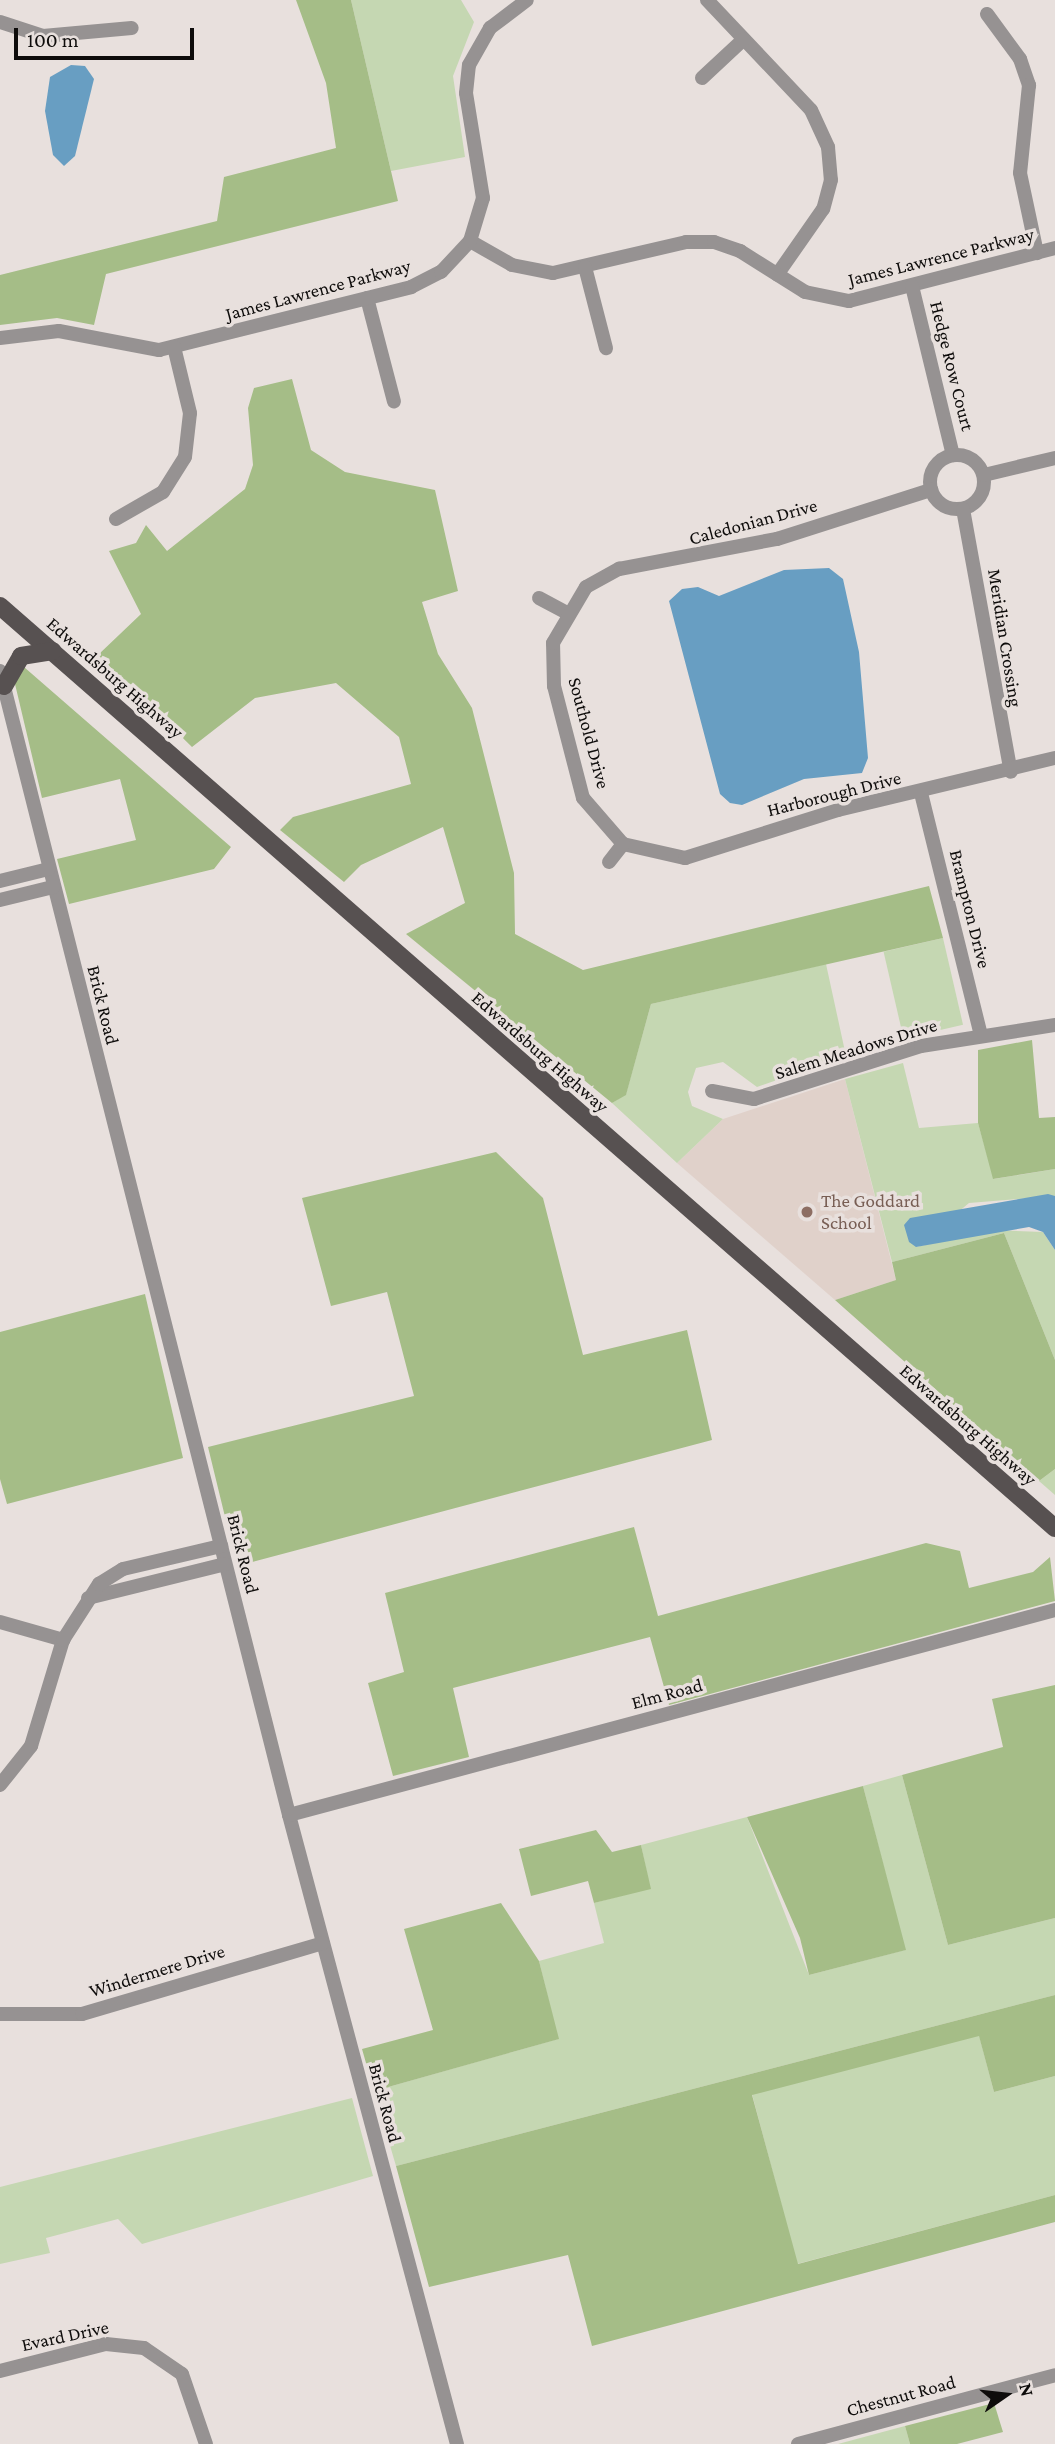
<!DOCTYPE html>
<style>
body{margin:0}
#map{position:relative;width:1055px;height:2444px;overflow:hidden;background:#e8e0dd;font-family:"Crimson Pro",serif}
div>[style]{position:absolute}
.built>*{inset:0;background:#e0d1ca}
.green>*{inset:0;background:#c5d7b2;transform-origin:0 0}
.forest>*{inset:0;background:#a5bd87}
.water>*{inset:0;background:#689ec2}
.minor>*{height:14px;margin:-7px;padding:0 7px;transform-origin:7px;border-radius:7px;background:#969292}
.minor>.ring{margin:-7px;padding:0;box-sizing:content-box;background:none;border:14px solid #969292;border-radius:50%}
.major>*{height:18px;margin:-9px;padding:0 9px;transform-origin:9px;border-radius:9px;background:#575151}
.dots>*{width:19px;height:19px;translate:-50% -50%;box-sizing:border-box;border:4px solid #e8e0dd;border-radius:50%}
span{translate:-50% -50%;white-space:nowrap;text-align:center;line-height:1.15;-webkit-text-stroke:7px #e8e0dd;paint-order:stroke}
.street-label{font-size:19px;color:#0e0c0b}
.education-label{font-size:19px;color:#785e54}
.left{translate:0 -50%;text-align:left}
.north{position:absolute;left:971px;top:2360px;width:70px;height:70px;-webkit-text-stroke:5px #e8e0dd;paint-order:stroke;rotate:76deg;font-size:19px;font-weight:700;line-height:28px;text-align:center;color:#0e0c0b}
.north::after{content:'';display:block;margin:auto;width:24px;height:32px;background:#0e0c0b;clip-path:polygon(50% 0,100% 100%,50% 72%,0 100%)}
.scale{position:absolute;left:14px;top:28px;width:180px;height:32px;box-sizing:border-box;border:4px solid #0e0c0b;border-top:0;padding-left:9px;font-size:21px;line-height:24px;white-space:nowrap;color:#0e0c0b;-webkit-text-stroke:5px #e8e0dd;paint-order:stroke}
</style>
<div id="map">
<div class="built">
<i style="clip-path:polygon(845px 1079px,896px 1280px,835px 1300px,677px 1163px,723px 1119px)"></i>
</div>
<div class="green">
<i style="clip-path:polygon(351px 0,461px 0,474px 22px,453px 76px,465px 157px,391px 171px)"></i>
<i style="left:943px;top:938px;width:89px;height:61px;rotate:77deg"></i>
<i style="clip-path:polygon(826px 964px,846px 1056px,757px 1087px,723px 1062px,696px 1068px,688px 1092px,692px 1106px,723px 1119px,677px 1163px,612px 1103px,626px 1094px,651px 1004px)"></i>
<i style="clip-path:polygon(903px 1063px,919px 1128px,978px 1123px,994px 1179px,1055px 1169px,1055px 1196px,969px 1203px,916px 1247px,993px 1230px,1043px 1232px,1055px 1250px,1055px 1360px,1004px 1233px,892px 1262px,845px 1079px)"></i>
<i style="clip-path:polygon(1055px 1469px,1055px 1495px,1039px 1481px)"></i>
<i style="clip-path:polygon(902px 1775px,948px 1945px,1055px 1918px,1055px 1995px,396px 2166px,374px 2091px,558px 2039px,539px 1961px,604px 1943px,594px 1903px,650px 1888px,641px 1845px,747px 1817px,809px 1975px,905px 1950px,863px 1786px)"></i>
<i style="clip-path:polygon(979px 2035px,994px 2092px,1055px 2076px,1055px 2195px,797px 2264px,752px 2094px)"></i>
<i style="clip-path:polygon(352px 2098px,373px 2176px,142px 2244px,118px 2219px,46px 2238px,50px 2253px,0 2264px,0 2187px)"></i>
<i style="clip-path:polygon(905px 2426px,910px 2444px,838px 2444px)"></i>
</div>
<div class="forest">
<i style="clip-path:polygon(296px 0,351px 0,398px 201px,106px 274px,94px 325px,57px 318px,0 325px,0 275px,217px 221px,224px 177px,336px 148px,326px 83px)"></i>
<i style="clip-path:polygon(292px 379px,311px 450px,345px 472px,435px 490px,458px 591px,422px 602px,438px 654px,472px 708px,514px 873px,515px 934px,583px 970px,929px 886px,943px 938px,651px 1004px,626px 1095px,612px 1103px,406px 934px,465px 903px,443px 827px,361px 865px,344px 882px,280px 830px,293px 817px,411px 784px,399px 737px,336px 683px,255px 698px,192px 747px,98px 655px,141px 614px,109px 551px,136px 543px,146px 525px,167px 551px,245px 489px,253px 465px,248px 408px,254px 388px)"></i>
<i style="clip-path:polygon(24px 667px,231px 847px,214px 869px,69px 904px,57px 859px,136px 840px,120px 779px,42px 798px,15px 684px)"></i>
<i style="clip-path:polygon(1032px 1040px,1039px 1118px,1055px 1117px,1055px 1169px,993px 1179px,978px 1123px,978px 1050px)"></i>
<i style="clip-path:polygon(496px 1152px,543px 1198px,583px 1355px,687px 1330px,712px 1440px,237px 1566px,208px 1447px,414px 1396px,387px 1292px,331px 1306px,302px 1198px)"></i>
<i style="clip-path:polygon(1004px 1233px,1055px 1360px,1055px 1469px,1039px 1481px,835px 1300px,896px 1280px,892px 1262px)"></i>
<i style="clip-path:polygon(145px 1294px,183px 1458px,7px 1504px,0 1479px,0 1332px)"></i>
<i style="clip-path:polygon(634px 1527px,658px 1616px,926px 1543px,960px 1551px,969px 1588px,1033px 1572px,1050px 1557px,1055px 1601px,669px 1705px,650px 1637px,453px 1688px,469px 1757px,393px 1776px,368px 1683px,404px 1672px,385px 1593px)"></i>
<i style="clip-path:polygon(1055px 1685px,1055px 1918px,948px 1945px,902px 1775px,1003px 1747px,992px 1699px)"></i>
<i style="clip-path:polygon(863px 1786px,906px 1950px,809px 1975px,800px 1938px,747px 1817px)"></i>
<i style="clip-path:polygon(596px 1830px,612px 1852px,641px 1845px,651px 1889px,594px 1903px,588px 1881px,531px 1896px,519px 1849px)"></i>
<i style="clip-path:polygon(501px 1903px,539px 1961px,559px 2039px,374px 2091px,362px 2049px,433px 2030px,404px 1929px)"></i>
<i style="clip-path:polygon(1055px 1995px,1055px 2076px,994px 2092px,979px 2036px,752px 2095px,798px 2264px,1055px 2195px,1055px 2222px,592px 2346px,568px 2255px,429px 2287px,396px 2166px)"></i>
<i style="clip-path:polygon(994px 2403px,1003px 2432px,957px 2444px,910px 2444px,905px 2426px)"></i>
</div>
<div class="water">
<i style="clip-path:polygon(71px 65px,85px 66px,94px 79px,75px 156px,64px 166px,53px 155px,45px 111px,50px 77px)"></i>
<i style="clip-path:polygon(829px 568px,843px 579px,859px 652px,868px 758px,862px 773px,804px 779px,742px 805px,730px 803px,720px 794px,669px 601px,682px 589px,698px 587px,719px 596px,784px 570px)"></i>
<i style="clip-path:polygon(1048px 1194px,1055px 1196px,1055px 1250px,1043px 1232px,1029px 1227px,916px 1247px,909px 1242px,904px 1225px,910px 1218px)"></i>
</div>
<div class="minor">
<i style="left:707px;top:0;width:151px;rotate:46.6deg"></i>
<i style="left:811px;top:110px;width:41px;rotate:65.3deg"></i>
<i style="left:828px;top:147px;width:33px;rotate:85deg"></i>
<i style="left:831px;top:180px;width:30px;rotate:105deg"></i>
<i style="left:823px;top:209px;width:80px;rotate:124.9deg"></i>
<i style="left:987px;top:14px;width:56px;rotate:53.7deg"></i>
<i style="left:1020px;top:59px;width:28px;rotate:71deg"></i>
<i style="left:1029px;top:85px;width:88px;rotate:95.8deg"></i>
<i style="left:1020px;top:173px;width:82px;rotate:78deg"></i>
<i style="left:0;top:22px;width:45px;rotate:18deg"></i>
<i style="left:43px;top:36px;width:89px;rotate:-5.1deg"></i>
<i style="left:702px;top:78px;width:57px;rotate:-42.9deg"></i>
<i style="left:470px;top:241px;width:48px;rotate:29.7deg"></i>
<i style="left:512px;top:265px;width:42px;rotate:11deg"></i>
<i style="left:553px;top:273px;width:137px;rotate:-13.1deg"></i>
<i style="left:686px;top:242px;width:28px"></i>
<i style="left:714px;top:242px;width:28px;rotate:19deg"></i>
<i style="left:740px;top:251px;width:77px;rotate:32.2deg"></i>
<i style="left:805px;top:292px;width:45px;rotate:11.6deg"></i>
<i style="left:849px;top:301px;width:213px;rotate:-14.4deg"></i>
<i style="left:585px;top:267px;width:84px;rotate:75.5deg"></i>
<i style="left:912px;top:286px;width:174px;rotate:76.4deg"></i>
<i style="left:367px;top:298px;width:107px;rotate:75.4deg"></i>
<i style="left:0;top:338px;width:59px;rotate:-6.8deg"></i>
<i style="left:59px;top:331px;width:102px;rotate:10.8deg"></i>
<i style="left:159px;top:350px;width:260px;rotate:-14deg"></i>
<i style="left:411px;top:287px;width:34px;rotate:-27deg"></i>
<i style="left:441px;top:272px;width:42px;rotate:-46.9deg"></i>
<i style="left:470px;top:241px;width:45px;rotate:-73.2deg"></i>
<i style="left:483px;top:198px;width:106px;rotate:-99.2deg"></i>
<i style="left:466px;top:93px;width:28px;rotate:-84deg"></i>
<i style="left:469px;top:65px;width:43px;rotate:-60.4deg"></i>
<i style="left:490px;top:28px;width:46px;rotate:-37.1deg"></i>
<i class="ring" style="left:930px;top:455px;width:40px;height:40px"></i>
<i style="left:984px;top:475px;width:73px;rotate:-13.5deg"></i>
<i style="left:963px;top:509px;width:267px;rotate:79.7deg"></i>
<i style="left:116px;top:519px;width:54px;rotate:-29.9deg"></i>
<i style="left:163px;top:492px;width:41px;rotate:-57.8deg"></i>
<i style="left:185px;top:457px;width:44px;rotate:-83.5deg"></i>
<i style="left:190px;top:413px;width:68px;rotate:-103.6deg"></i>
<i style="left:539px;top:598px;width:30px;rotate:28deg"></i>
<i style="left:0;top:671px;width:1180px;rotate:75.82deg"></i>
<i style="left:289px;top:1815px;width:651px;rotate:75.05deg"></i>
<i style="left:921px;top:793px;width:249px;rotate:76.1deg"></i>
<i style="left:623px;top:844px;width:61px;rotate:-131deg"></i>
<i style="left:583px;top:798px;width:116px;rotate:-104.5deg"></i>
<i style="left:554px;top:686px;width:43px;rotate:-91.3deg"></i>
<i style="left:553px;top:643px;width:65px;rotate:-59.5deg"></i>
<i style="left:586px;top:587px;width:38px;rotate:-29deg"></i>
<i style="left:619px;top:569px;width:161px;rotate:-10.8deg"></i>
<i style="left:777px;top:539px;width:162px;rotate:-17.7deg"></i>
<i style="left:623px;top:844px;width:64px;rotate:12.7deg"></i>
<i style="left:685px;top:858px;width:160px;rotate:-17.4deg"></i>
<i style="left:838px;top:810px;width:223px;rotate:-13.5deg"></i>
<i style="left:609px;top:862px;width:23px;rotate:-52deg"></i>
<i style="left:0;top:881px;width:50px;rotate:-13.8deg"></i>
<i style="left:0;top:900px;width:55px;rotate:-13.8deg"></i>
<i style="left:712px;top:1091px;width:43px;rotate:10.8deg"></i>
<i style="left:754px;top:1099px;width:175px;rotate:-17.6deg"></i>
<i style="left:921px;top:1046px;width:136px;rotate:-8.9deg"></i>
<i style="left:88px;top:1598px;width:141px;rotate:-13.9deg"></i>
<i style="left:0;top:1622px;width:66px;rotate:15.9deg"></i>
<i style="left:0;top:1785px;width:50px;rotate:-51.5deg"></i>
<i style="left:31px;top:1746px;width:111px;rotate:-73.2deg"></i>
<i style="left:63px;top:1640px;width:67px;rotate:-57.3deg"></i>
<i style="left:99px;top:1584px;width:28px;rotate:-32deg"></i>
<i style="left:123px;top:1569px;width:101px;rotate:-13.2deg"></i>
<i style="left:289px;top:1815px;width:793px;rotate:-14.98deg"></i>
<i style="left:0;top:2014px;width:82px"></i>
<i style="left:82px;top:2014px;width:251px;rotate:-16.4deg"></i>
<i style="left:0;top:2371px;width:109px;rotate:-14.3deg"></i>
<i style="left:106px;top:2344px;width:38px;rotate:6deg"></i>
<i style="left:144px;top:2348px;width:46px;rotate:34.4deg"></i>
<i style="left:182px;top:2374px;width:74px;rotate:71.1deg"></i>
<i style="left:798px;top:2444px;width:266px;rotate:-15deg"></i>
</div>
<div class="major">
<i style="left:0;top:606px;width:1401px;rotate:41.15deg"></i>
<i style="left:4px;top:686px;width:34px;rotate:-60deg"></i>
<i style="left:21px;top:656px;width:32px;rotate:-9deg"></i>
</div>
<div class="dots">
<i style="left:807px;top:1212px;background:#8d6e63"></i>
</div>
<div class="street-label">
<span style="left:941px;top:257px;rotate:-14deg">James Lawrence Parkway</span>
<span style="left:318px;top:290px;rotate:-15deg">James Lawrence Parkway</span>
<span style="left:952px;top:366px;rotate:76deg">Hedge Row Court</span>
<span style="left:753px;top:522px;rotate:-15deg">Caledonian Drive</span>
<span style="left:1005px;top:638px;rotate:81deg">Meridian Crossing</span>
<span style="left:115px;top:678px;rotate:41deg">Edwardsburg Highway</span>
<span style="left:589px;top:733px;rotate:75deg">Southold Drive</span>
<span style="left:834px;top:794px;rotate:-14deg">Harborough Drive</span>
<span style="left:970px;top:909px;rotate:76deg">Brampton Drive</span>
<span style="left:103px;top:1005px;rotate:76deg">Brick Road</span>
<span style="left:856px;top:1049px;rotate:-17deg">Salem Meadows Drive</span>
<span style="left:540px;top:1052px;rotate:41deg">Edwardsburg Highway</span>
<span style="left:968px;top:1425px;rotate:41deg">Edwardsburg Highway</span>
<span style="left:243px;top:1554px;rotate:76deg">Brick Road</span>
<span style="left:667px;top:1694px;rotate:-15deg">Elm Road</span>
<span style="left:157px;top:1971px;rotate:-17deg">Windermere Drive</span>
<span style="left:385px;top:2103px;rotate:75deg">Brick Road</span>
<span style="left:65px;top:2336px;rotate:-12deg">Evard Drive</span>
<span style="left:901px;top:2396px;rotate:-15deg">Chestnut Road</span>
</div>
<div class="education-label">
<span class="left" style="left:821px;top:1212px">The Goddard<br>School</span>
</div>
<div class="north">N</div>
<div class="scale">100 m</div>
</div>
